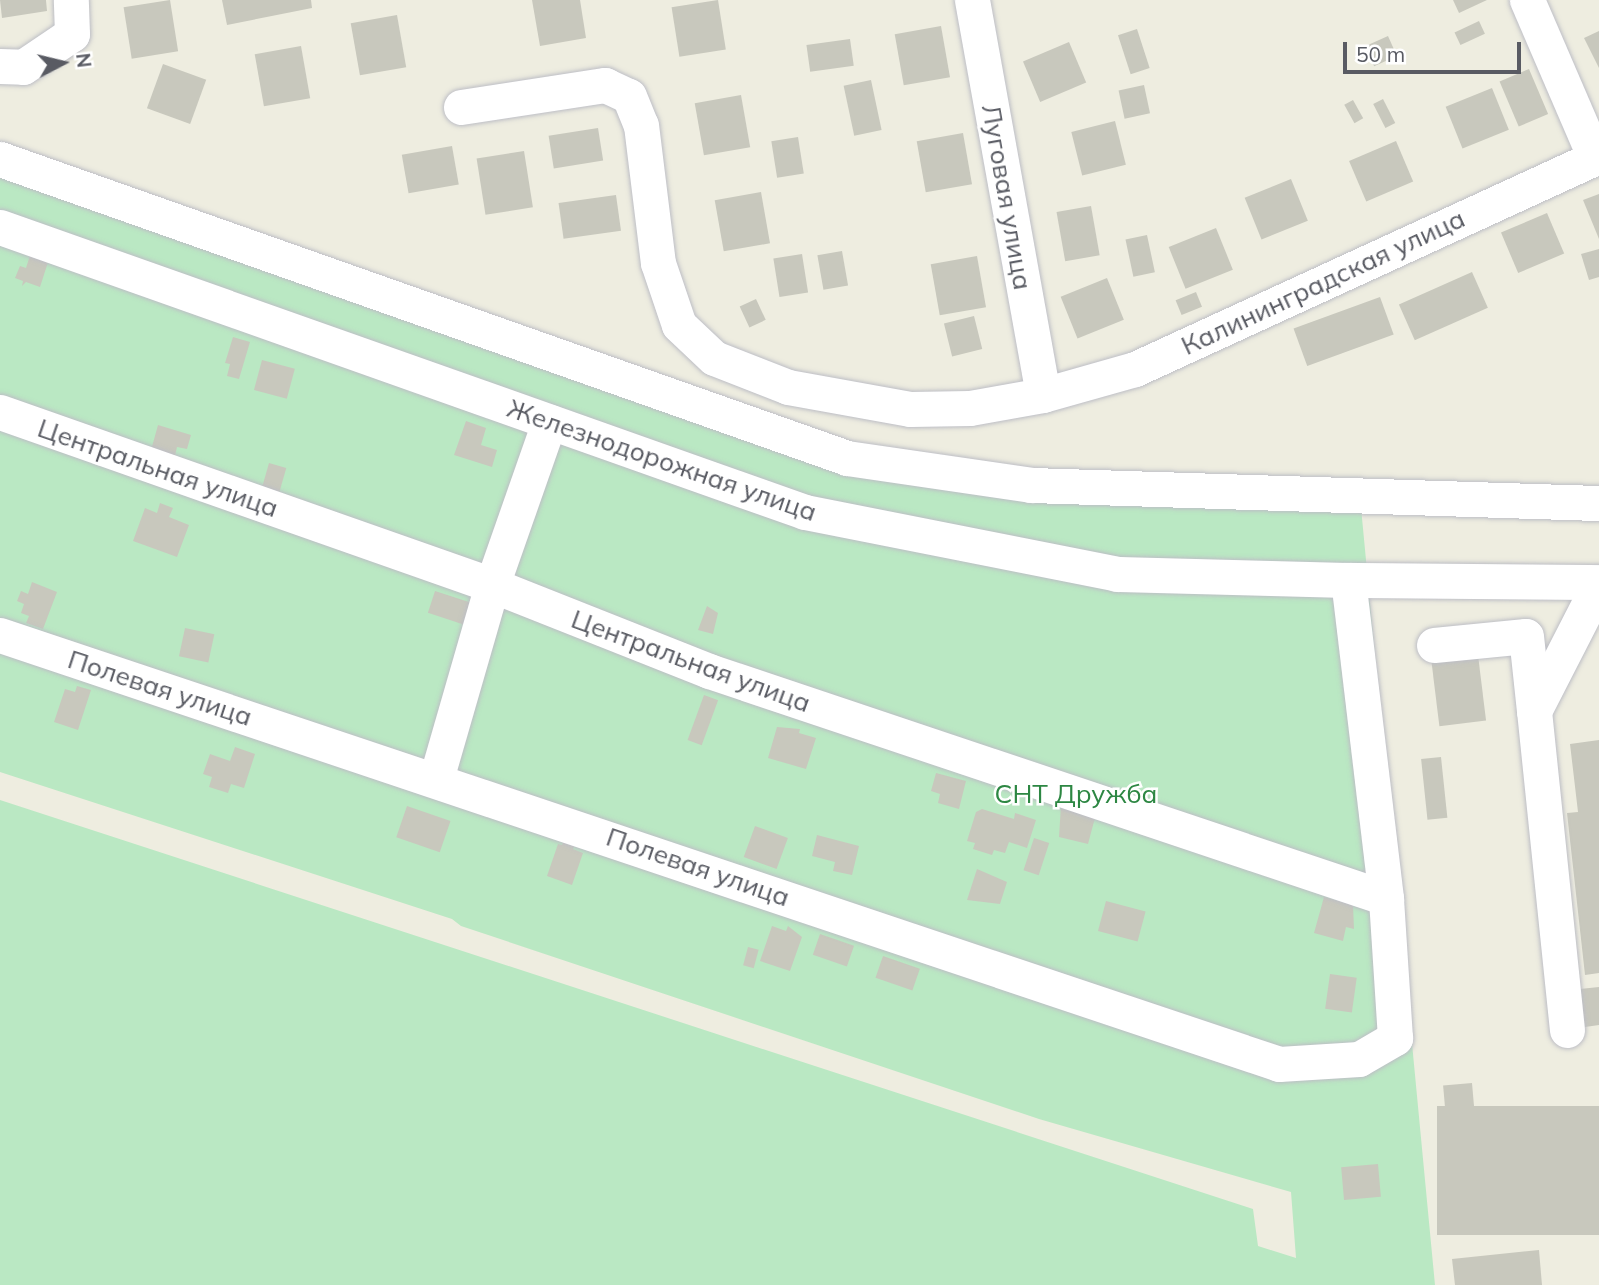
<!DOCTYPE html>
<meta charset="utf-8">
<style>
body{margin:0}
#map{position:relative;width:1599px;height:1285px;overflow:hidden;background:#eeede0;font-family:Mulish,sans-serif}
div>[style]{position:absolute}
.green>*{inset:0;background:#bae8c3}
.building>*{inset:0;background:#c8c8bd;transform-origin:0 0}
.roads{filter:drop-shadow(0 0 2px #bdbec5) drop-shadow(0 0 2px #bdbec5)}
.minor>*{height:35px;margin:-17.5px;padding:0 17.5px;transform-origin:17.5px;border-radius:17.5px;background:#fff}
span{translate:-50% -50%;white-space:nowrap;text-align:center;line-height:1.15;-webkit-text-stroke:5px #fff;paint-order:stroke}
.street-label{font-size:26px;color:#595b63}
.park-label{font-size:26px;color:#2d8743}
.north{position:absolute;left:28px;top:28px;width:70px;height:70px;-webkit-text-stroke:5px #fff;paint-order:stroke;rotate:83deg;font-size:19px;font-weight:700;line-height:28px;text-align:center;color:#595b63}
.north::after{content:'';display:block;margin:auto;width:24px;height:32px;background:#595b63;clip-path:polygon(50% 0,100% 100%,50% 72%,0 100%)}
.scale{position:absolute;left:1343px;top:42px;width:178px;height:32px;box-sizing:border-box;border:4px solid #595b63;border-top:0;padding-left:9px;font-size:21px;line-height:24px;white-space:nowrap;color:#595b63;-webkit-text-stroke:5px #fff;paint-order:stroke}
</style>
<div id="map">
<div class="green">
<i style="clip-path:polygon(0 158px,670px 393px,908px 458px,1360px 497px,1435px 1285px,0 1285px,0 800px,1253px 1209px,1258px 1246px,1296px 1258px,1291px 1192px,1039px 1119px,461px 926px,452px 919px,0 772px)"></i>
</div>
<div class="building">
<i style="clip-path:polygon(0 0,46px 0,47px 11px,2px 18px)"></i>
<i style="left:170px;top:0;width:52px;height:47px;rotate:81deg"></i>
<i style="clip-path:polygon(222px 0,311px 0,312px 8px,227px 25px)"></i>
<i style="clip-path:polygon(532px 0,580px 0,586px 38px,540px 46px)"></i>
<i style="left:718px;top:0;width:50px;height:47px;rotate:81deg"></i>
<i style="clip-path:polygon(1453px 0,1487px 0,1459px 13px)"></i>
<i style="left:397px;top:15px;width:53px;height:47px;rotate:80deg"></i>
<i style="left:1479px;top:21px;width:14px;height:27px;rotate:65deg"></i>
<i style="left:941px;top:26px;width:52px;height:47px;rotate:80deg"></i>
<i style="left:1137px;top:29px;width:41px;height:20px;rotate:72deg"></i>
<i style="clip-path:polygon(1599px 31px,1599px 68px,1584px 38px)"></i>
<i style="left:1388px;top:36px;width:22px;height:25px;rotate:66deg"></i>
<i style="left:850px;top:39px;width:27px;height:44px;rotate:82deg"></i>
<i style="left:1069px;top:42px;width:44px;height:50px;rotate:67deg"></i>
<i style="left:301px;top:46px;width:53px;height:47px;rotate:80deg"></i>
<i style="left:163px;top:64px;width:46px;height:47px;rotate:20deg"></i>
<i style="left:1529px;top:69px;width:49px;height:32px;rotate:67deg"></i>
<i style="left:871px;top:80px;width:51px;height:28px;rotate:78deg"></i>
<i style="left:1144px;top:85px;width:29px;height:26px;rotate:78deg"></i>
<i style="left:1492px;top:88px;width:45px;height:50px;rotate:68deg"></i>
<i style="left:741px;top:95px;width:53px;height:47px;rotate:80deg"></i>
<i style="left:1383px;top:99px;width:27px;height:11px;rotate:63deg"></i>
<i style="left:1353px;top:100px;width:21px;height:10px;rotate:61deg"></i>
<i style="left:1115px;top:121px;width:45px;height:45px;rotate:76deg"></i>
<i style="left:598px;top:128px;width:33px;height:50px;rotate:81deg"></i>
<i style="left:963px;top:133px;width:52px;height:47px;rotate:80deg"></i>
<i style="left:798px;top:137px;width:37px;height:27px;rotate:81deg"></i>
<i style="left:1396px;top:141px;width:44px;height:51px;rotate:67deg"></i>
<i style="left:452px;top:146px;width:39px;height:51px;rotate:80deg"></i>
<i style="left:524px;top:151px;width:57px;height:48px;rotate:81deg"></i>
<i style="left:1291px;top:179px;width:45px;height:50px;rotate:68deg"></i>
<i style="left:761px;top:192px;width:52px;height:47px;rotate:80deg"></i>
<i style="clip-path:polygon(1599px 194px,1599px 239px,1583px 200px)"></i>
<i style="left:616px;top:195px;width:36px;height:58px;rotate:82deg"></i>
<i style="left:1091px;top:206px;width:50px;height:35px;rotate:80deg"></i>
<i style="left:1547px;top:213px;width:44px;height:50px;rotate:67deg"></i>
<i style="left:1216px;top:228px;width:45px;height:51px;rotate:68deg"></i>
<i style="left:1147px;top:235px;width:38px;height:22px;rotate:78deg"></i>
<i style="clip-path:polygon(32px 249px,50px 256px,40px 287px,26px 282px,22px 286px,23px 281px,15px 278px,20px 266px,26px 268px)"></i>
<i style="clip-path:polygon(1599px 249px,1599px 277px,1589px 280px,1581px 254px)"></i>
<i style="left:842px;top:251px;width:35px;height:25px;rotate:80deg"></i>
<i style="left:802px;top:254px;width:39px;height:29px;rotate:81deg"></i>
<i style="left:977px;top:256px;width:52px;height:47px;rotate:80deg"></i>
<i style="left:1472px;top:272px;width:39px;height:80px;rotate:66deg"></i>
<i style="left:1107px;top:278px;width:45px;height:50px;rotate:68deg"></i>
<i style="left:1196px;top:292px;width:16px;height:22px;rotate:68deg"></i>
<i style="left:1380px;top:297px;width:40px;height:92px;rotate:70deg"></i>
<i style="left:756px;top:299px;width:23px;height:18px;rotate:65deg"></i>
<i style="left:974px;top:316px;width:34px;height:31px;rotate:76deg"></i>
<i style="clip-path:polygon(233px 337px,250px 342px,239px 379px,227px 376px,230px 364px,225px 363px)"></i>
<i style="left:262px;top:360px;width:34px;height:31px;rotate:15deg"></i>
<i style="clip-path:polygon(466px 421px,486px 428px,481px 445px,497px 450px,492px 467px,454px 455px)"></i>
<i style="clip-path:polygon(158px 425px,191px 435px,187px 449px,177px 447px,174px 460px,150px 454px)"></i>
<i style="left:269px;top:463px;width:18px;height:29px;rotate:16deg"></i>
<i style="clip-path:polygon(160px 503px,173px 508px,169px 517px,189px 525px,177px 557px,133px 541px,145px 508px,157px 513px)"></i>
<i style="clip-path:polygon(32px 582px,57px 592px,43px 629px,26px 623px,29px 616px,21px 613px,24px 604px,17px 601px,21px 591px,28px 594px)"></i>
<i style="left:435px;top:591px;width:43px;height:23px;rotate:18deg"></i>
<i style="clip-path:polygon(707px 606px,718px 613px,713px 634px,698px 630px)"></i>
<i style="left:185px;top:628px;width:30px;height:29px;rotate:12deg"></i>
<i style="left:1478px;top:655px;width:66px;height:47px;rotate:83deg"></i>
<i style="clip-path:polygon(77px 686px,91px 690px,78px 730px,54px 722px,65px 689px,75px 692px)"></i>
<i style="left:704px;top:695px;width:15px;height:48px;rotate:20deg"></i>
<i style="clip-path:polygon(777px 727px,800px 729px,799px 733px,816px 738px,806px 769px,768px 758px)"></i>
<i style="clip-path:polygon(1599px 740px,1599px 973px,1585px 975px,1567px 813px,1578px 812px,1570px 744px)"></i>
<i style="clip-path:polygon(235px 747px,255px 754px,244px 788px,231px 784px,228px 793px,209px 787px,212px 777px,203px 774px,210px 754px,230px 761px)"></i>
<i style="left:1441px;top:757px;width:61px;height:20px;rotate:84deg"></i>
<i style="clip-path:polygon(936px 773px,966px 781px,959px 809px,938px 803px,940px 794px,931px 791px)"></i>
<i style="clip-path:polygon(1061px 805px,1096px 814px,1088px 844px,1059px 837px)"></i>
<i style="left:407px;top:806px;width:46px;height:33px;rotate:19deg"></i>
<i style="clip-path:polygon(982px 809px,1014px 819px,1015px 813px,1036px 820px,1027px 848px,1009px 842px,1005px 853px,994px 850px,992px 855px,973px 849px,975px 843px,967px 841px,976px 812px)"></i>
<i style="left:755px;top:826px;width:35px;height:33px;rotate:20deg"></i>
<i style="clip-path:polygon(817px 835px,859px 846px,852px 875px,833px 871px,835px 862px,812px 856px)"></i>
<i style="clip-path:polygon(565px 838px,576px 842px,573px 849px,583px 853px,572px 885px,547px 876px,558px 844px,562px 845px)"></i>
<i style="left:1034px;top:838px;width:16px;height:34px;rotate:18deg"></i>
<i style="clip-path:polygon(977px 869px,1007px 882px,1000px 904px,967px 900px)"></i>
<i style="clip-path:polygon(1324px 897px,1353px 905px,1354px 929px,1346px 927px,1343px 941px,1314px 933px)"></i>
<i style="left:1106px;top:901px;width:41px;height:31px;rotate:15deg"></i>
<i style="clip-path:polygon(772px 926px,786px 931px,788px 926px,802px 937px,790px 971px,760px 961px)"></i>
<i style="left:820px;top:934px;width:36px;height:22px;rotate:19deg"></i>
<i style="left:748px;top:947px;width:11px;height:19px;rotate:15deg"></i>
<i style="left:883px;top:956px;width:39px;height:23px;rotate:19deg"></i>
<i style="left:1330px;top:974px;width:27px;height:35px;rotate:8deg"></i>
<i style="clip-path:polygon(1599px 987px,1599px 1025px,1585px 1027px,1580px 989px)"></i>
<i style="left:1472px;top:1083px;width:25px;height:29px;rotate:85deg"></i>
<i style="left:1599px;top:1106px;width:129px;height:162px;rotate:90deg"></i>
<i style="left:1378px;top:1164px;width:33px;height:37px;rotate:85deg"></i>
<i style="clip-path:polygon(1539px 1250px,1542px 1285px,1455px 1285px,1452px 1259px)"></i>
</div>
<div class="roads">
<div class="minor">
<i style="left:972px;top:0;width:401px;rotate:79.8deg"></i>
<i style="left:1527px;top:0;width:172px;rotate:66.7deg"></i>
<i style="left:0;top:66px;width:23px;rotate:2deg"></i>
<i style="left:23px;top:67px;width:59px;rotate:-34deg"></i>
<i style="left:72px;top:34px;width:34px;rotate:-92deg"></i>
<i style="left:461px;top:107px;width:146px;rotate:-8.7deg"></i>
<i style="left:605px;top:85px;width:26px;rotate:25deg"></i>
<i style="left:629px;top:96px;width:31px;rotate:68deg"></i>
<i style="left:641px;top:125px;width:139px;rotate:83deg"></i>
<i style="left:658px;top:263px;width:65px;rotate:71.3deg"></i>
<i style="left:679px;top:325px;width:48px;rotate:43.3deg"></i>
<i style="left:714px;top:358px;width:79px;rotate:21.4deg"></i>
<i style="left:788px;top:387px;width:124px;rotate:10.2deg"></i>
<i style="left:910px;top:409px;width:60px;rotate:-1deg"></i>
<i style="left:970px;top:408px;width:74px;rotate:-10.1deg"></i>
<i style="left:1043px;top:395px;width:96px;rotate:-15.8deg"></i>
<i style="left:1135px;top:369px;width:511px;rotate:-24.66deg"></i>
<i style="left:0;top:159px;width:898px;rotate:19.44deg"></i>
<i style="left:847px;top:458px;width:186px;rotate:8.3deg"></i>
<i style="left:1031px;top:485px;width:568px;rotate:1.82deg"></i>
<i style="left:0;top:227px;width:854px;rotate:19.5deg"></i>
<i style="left:805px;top:512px;width:318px;rotate:11.2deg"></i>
<i style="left:1117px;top:574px;width:231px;rotate:1.5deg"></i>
<i style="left:0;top:412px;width:522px;rotate:19.37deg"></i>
<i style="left:492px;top:585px;width:233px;rotate:21.6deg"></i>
<i style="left:709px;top:671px;width:714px;rotate:18.54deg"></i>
<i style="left:0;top:635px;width:1349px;rotate:18.54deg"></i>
<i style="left:1279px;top:1064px;width:80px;rotate:-3.6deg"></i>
<i style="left:1359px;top:1059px;width:42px;rotate:-30.3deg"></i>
<i style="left:1395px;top:1038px;width:140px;rotate:-93.7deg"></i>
<i style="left:1386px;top:898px;width:320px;rotate:-96.8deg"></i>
<i style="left:1348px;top:580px;width:251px;rotate:0.5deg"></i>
<i style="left:1434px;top:645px;width:92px;rotate:-5.6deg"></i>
<i style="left:1526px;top:636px;width:75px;rotate:83.9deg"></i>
<i style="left:436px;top:779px;width:202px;rotate:-73.9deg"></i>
<i style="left:492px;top:585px;width:173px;rotate:-70.7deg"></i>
<i style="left:1567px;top:1030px;width:321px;rotate:-95.9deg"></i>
<i style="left:1534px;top:711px;width:143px;rotate:-62.9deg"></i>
</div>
</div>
<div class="street-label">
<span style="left:1007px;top:197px;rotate:80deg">Луговая улица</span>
<span style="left:1323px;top:282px;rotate:-25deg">Калининградская улица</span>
<span style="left:662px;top:460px;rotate:19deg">Железнодорожная улица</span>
<span style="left:158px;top:468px;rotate:19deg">Центральная улица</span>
<span style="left:691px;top:661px;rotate:20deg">Центральная улица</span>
<span style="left:160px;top:688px;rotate:18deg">Полевая улица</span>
<span style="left:698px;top:867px;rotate:19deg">Полевая улица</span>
</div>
<div class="park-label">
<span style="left:1076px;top:794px">СНТ Дружба</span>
</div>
<div class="north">N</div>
<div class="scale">50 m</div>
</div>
